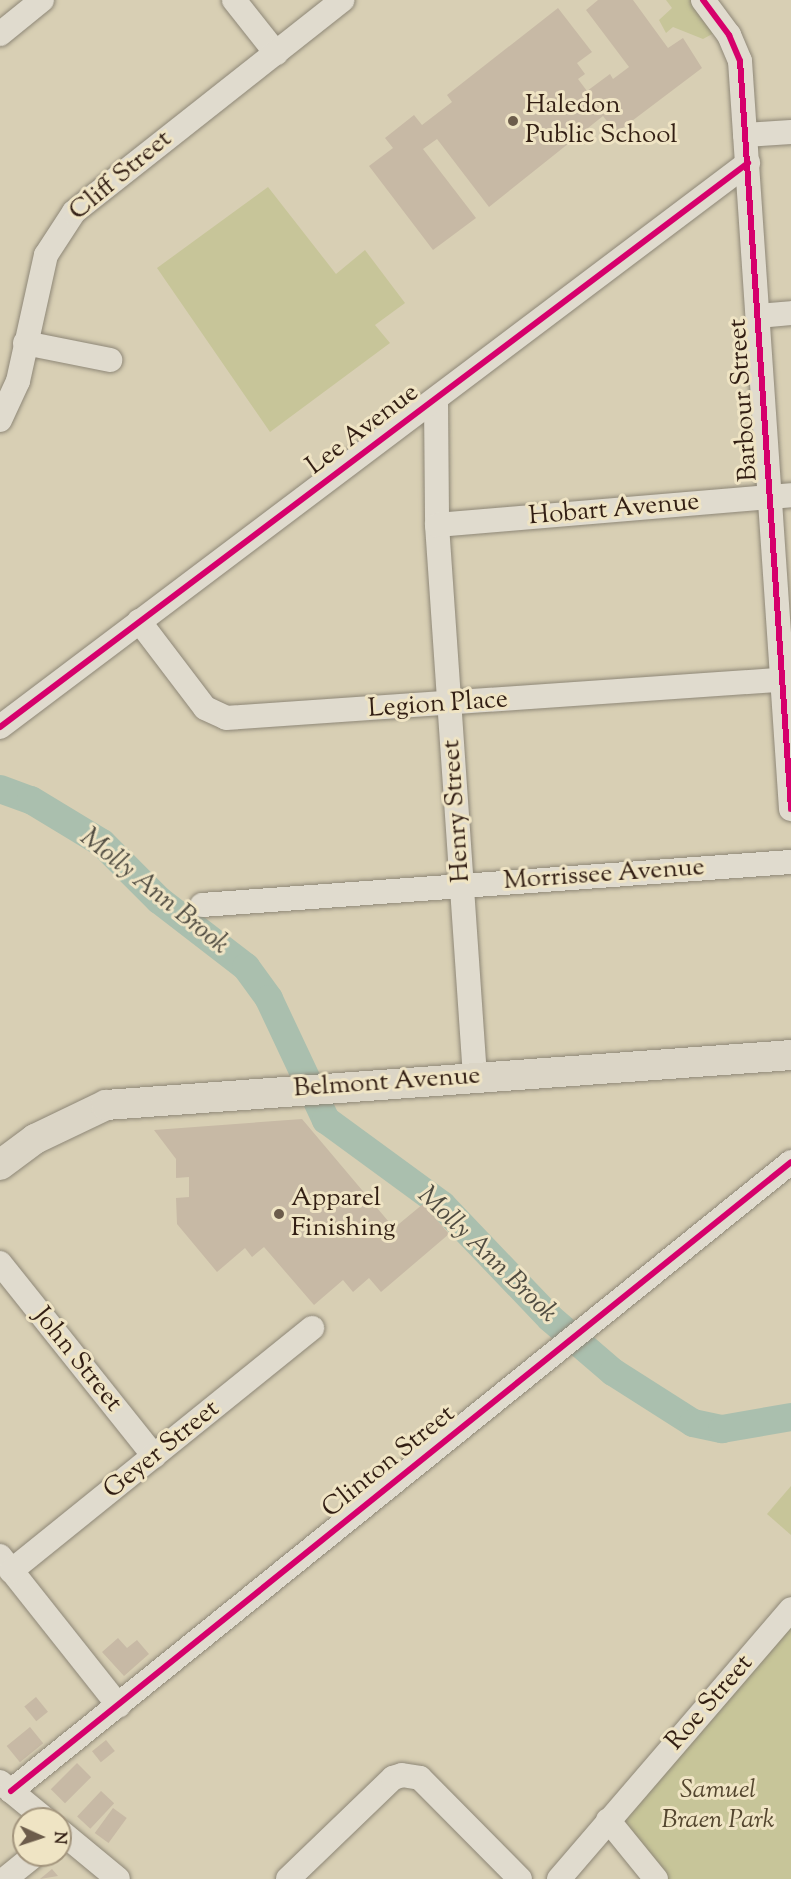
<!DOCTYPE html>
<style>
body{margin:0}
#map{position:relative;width:791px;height:1879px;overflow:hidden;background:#d8cfb4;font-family:"Sorts Mill Goudy",serif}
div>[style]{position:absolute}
.green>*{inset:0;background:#c7c599}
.river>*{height:28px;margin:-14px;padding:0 14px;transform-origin:14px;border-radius:14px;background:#aabfae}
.building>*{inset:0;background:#c7b9a5;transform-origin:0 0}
.roads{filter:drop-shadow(0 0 2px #8e8777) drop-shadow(0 0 2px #8e8777)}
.minor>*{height:24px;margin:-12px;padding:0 12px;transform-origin:12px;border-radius:12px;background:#e0dbce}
.major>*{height:30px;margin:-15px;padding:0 15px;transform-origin:15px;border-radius:15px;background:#dbd5c6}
.cycleway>*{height:6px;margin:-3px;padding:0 3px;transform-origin:3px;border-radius:3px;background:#d6006c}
.dots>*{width:16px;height:16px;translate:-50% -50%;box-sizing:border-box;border:3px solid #efe4c4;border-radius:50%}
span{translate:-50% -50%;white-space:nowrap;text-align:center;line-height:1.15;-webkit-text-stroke:6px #efe4c4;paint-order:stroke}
.poi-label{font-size:26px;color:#321e13}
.left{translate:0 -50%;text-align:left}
.street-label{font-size:26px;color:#321e13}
.park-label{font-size:26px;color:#54462f;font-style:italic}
.water-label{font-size:27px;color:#504c41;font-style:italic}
.north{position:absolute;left:12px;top:1807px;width:60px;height:60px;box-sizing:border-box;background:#efe4c4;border:2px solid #a3957d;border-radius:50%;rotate:93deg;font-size:16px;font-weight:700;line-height:24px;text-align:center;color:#321e13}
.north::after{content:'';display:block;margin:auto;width:21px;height:27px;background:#6c5c4b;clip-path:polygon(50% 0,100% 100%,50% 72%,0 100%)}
</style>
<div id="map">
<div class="green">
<i style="clip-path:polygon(666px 0,692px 0,714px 33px,703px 39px,673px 27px,666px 33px,659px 20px,672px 8px)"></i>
<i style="clip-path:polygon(268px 187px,336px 274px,365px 250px,405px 303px,375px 325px,390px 343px,270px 432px,157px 268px)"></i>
<i style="clip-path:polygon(791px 1486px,791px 1535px,767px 1514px)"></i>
<i style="clip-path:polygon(791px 1609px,791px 1879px,651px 1879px,606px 1824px)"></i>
</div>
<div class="river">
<i style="left:0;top:789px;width:33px;rotate:20deg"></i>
<i style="left:31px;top:800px;width:83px;rotate:31.2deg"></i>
<i style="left:102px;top:843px;width:81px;rotate:45deg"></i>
<i style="left:159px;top:900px;width:110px;rotate:37.6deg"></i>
<i style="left:246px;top:967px;width:39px;rotate:54deg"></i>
<i style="left:269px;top:999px;width:134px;rotate:64.8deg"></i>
<i style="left:326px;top:1120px;width:144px;rotate:36.2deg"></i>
<i style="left:442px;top:1205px;width:156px;rotate:46.3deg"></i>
<i style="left:550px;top:1318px;width:83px;rotate:40.6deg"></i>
<i style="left:613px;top:1372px;width:95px;rotate:32.5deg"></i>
<i style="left:693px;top:1423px;width:30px;rotate:12deg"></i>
<i style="left:722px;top:1429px;width:70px;rotate:-9.9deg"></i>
</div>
<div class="building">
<i style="clip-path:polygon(598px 0,633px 0,668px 48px,683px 38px,702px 68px,616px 133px,603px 116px,489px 207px,437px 139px,423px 149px,476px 218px,433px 250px,369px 166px,393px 148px,385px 138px,414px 115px,422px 125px,452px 102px,447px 95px,558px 8px,592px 52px,577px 63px,585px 74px,578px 79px,587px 91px,610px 74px,613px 79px,629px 67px,586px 10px)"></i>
<i style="clip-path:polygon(302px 1119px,394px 1228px,423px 1204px,449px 1234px,381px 1292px,369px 1278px,353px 1292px,343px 1280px,314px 1305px,264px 1247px,252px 1257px,245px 1248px,217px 1272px,177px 1224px,176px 1198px,189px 1197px,189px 1177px,176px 1178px,176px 1159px,154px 1130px)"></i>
<i style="clip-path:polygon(118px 1638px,127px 1648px,137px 1640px,149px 1654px,124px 1676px,102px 1652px)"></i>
<i style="left:36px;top:1697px;width:19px;height:15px;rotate:51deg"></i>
<i style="left:30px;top:1727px;width:21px;height:30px;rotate:51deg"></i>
<i style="left:106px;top:1740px;width:14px;height:18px;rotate:51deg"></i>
<i style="left:77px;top:1763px;width:20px;height:37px;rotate:45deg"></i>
<i style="left:101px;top:1791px;width:18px;height:35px;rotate:43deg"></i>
<i style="left:113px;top:1808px;width:17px;height:31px;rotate:36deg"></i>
<i style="clip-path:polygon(52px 1869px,58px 1876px,40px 1879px)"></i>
</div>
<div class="roads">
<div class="minor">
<i style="left:234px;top:0;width:68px;rotate:51.6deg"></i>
<i style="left:703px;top:0;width:44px;rotate:53.4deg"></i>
<i style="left:729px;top:35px;width:28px;rotate:67deg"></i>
<i style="left:740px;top:61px;width:750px;rotate:86.1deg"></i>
<i style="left:0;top:34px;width:54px;rotate:-39deg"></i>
<i style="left:745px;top:135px;width:46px;rotate:-3.7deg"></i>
<i style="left:758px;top:316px;width:33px;rotate:-5deg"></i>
<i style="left:25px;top:343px;width:87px;rotate:11.3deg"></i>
<i style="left:436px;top:401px;width:124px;rotate:89.5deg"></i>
<i style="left:437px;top:525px;width:553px;rotate:86.06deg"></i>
<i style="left:0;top:420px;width:43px;rotate:-65.2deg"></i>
<i style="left:18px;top:381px;width:129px;rotate:-77.5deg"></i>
<i style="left:46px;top:255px;width:51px;rotate:-56.9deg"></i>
<i style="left:74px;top:212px;width:342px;rotate:-38.3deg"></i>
<i style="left:437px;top:525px;width:355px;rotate:-4.8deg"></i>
<i style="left:139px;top:621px;width:109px;rotate:52.8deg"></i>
<i style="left:205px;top:708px;width:23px;rotate:25deg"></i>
<i style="left:226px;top:718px;width:566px;rotate:-3.95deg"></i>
<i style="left:0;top:727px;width:937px;rotate:-37.02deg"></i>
<i style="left:202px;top:905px;width:591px;rotate:-4.18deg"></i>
<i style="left:0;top:1263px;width:247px;rotate:51.4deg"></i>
<i style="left:0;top:1556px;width:191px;rotate:51.6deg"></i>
<i style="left:11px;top:1571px;width:387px;rotate:-38.9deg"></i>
<i style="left:0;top:1782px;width:58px;rotate:39.4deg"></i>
<i style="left:11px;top:1791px;width:1002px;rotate:-38.88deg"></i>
<i style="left:608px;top:1820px;width:76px;rotate:50.9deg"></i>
<i style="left:60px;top:1831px;width:75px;rotate:39.6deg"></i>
<i style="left:5px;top:1879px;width:38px;rotate:-39deg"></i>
<i style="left:288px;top:1879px;width:146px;rotate:-43.9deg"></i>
<i style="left:393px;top:1778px;width:9px;rotate:-18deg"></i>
<i style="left:402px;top:1775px;width:18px;rotate:9deg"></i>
<i style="left:420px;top:1778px;width:142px;rotate:45.3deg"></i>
<i style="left:559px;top:1879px;width:356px;rotate:-49.3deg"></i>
</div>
<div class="major">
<i style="left:0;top:1165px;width:44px;rotate:-36.6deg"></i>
<i style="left:35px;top:1139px;width:79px;rotate:-25.6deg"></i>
<i style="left:106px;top:1105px;width:687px;rotate:-4.17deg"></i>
</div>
</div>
<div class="cycleway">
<i style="left:703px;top:0;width:44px;rotate:53.4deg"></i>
<i style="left:729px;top:35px;width:28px;rotate:67deg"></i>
<i style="left:740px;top:61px;width:750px;rotate:86.1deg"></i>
<i style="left:0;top:727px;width:937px;rotate:-37.02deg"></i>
<i style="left:11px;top:1791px;width:1002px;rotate:-38.88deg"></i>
</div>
<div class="dots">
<i style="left:513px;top:121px;background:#6c5c4b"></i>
<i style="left:279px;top:1214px;background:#6c5c4b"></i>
</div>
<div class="poi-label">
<span class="left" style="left:525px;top:121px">Haledon<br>Public School</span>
<span class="left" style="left:291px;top:1214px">Apparel<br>Finishing</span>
</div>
<div class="street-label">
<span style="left:121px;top:176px;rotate:-40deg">Cliff Street</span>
<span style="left:744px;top:400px;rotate:-94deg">Barbour Street</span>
<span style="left:363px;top:430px;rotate:-37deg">Lee Avenue</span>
<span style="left:614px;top:510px;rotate:-5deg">Hobart Avenue</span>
<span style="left:438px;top:705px;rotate:-4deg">Legion Place</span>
<span style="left:457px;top:811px;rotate:-94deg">Henry Street</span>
<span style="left:604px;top:875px;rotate:-4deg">Morrissee Avenue</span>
<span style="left:387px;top:1083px;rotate:-4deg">Belmont Avenue</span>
<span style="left:77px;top:1360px;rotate:51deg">John Street</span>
<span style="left:162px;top:1450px;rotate:-39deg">Geyer Street</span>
<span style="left:389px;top:1462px;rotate:-39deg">Clinton Street</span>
<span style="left:710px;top:1703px;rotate:-49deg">Roe Street</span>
</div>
<div class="park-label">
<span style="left:718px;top:1806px">Samuel<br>Braen Park</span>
</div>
<div class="water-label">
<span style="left:154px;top:892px;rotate:39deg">Molly Ann Brook</span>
<span style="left:487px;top:1255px;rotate:44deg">Molly Ann Brook</span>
</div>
<div class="north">N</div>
</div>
